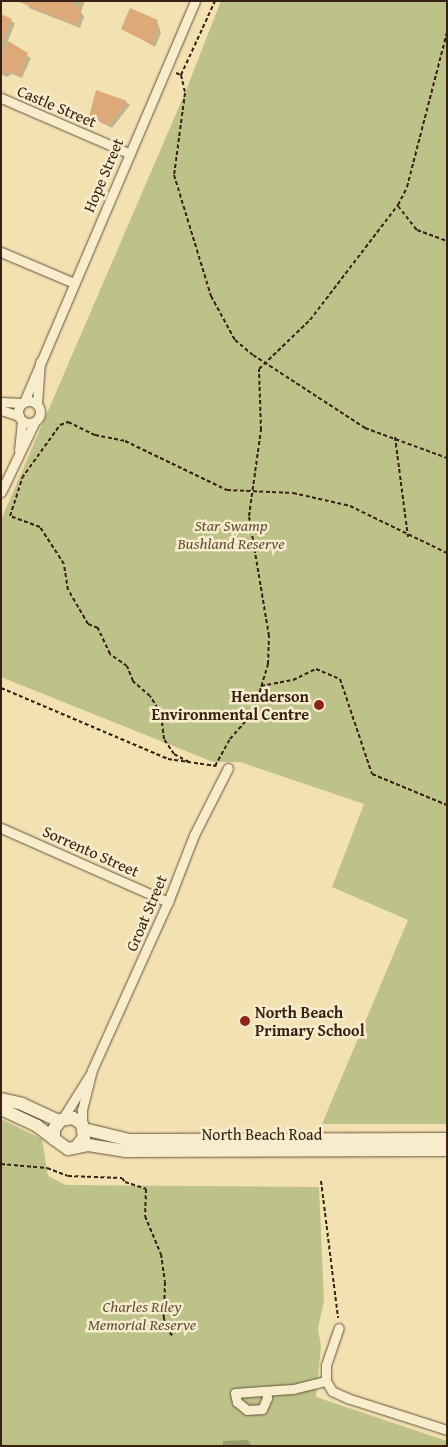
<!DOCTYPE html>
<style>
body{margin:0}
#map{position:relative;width:448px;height:1447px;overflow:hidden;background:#f2e1b1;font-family:"Gentium Book Plus",serif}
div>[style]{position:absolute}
.green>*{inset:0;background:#bdc289}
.shadow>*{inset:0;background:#0003}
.building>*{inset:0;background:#dea979}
.path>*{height:2px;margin-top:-1px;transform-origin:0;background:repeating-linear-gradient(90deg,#382114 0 4px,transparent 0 6.5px)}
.roads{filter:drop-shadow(0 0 1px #66513b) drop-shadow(0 0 1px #66513b)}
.minor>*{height:9px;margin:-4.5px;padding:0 4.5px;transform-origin:4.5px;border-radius:4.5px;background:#f7eccc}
.minor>.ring{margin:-4.5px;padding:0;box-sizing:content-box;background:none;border:9px solid #f7eccc;border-radius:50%}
.secondary>*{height:12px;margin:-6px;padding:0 6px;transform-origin:6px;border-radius:6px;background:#f7eccc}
.dots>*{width:14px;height:14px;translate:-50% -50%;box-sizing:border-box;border:2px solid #f7eccc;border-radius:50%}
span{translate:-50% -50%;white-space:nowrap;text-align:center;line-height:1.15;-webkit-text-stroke:5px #f7eccc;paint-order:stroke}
.street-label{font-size:16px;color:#382114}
.park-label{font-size:16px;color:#605137;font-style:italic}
.poi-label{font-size:16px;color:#382114;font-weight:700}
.right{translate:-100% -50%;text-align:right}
.left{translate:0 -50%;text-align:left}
.frame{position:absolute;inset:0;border:2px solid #382114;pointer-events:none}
</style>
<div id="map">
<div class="green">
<i style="clip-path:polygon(221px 1px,447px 1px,447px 1124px,322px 1124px,408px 920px,332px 887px,364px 804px,240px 762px,213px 762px,1px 677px,1px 520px,185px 93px)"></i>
<i style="clip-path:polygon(1px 1119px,42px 1139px,48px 1176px,66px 1185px,319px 1187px,324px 1301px,318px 1328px,321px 1347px,316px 1397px,447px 1441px,446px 1446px,1px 1446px)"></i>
</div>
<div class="shadow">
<i style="clip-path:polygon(27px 1px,85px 1px,81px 12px,84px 17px,80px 28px,29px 8px)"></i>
<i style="clip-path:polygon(1px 15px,15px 23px,7px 43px,31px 58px,22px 78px,12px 74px,7px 77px,1px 74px)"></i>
<i style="clip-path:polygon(157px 21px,161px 33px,155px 47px,123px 29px)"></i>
<i style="clip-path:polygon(126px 102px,130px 105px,112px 128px,90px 117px)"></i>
<i style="clip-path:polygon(248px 1440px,252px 1446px,223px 1446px,223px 1441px)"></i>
</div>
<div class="building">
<i style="clip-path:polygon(17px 1px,72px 1px,81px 13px,76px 25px)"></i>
<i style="clip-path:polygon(130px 8px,158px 20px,155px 26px,158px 28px,151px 44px,121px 29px)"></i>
<i style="clip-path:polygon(1px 14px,12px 19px,1px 44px)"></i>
<i style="clip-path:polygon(8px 41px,28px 53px,19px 76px,8px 71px,1px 75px,1px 58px)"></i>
<i style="clip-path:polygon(96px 90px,127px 101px,108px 125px,89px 117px)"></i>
</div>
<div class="path">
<i style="left:176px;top:73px;width:5px;rotate:22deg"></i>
<i style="left:181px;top:75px;width:18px;rotate:77deg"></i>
<i style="left:185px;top:93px;width:83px;rotate:97.6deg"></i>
<i style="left:174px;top:175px;width:127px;rotate:73deg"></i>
<i style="left:211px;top:296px;width:50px;rotate:61.4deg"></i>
<i style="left:235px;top:340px;width:23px;rotate:40deg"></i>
<i style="left:253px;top:355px;width:134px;rotate:33.1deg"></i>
<i style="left:365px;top:428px;width:87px;rotate:20.1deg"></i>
<i style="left:181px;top:75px;width:81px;rotate:-65.3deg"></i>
<i style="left:398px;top:206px;width:31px;rotate:52deg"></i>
<i style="left:417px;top:230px;width:32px;rotate:20deg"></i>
<i style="left:395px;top:437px;width:101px;rotate:82.6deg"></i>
<i style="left:261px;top:686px;width:33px;rotate:-11deg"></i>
<i style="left:293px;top:680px;width:25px;rotate:-26deg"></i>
<i style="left:316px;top:669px;width:26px;rotate:23deg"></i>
<i style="left:340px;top:679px;width:100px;rotate:71.4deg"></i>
<i style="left:372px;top:774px;width:81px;rotate:22.5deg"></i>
<i style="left:1px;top:688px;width:181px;rotate:23deg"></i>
<i style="left:168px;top:759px;width:49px;rotate:8.3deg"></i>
<i style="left:189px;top:762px;width:17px;rotate:-152deg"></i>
<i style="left:174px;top:754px;width:18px;rotate:-124deg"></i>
<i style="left:164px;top:739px;width:25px;rotate:-97deg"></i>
<i style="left:161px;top:714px;width:21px;rotate:-121deg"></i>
<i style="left:150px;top:696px;width:23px;rotate:-139deg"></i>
<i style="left:133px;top:681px;width:16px;rotate:-112deg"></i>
<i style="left:127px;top:666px;width:21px;rotate:-145deg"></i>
<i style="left:110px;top:654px;width:29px;rotate:-115deg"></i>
<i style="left:98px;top:628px;width:11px;rotate:-158deg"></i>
<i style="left:88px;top:624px;width:39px;rotate:-120deg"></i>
<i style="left:68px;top:590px;width:26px;rotate:-99deg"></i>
<i style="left:64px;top:564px;width:44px;rotate:-123deg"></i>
<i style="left:40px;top:527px;width:32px;rotate:-160deg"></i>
<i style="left:10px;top:516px;width:40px;rotate:-72deg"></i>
<i style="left:22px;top:478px;width:65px;rotate:-54.4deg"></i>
<i style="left:60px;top:425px;width:9px;rotate:-21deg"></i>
<i style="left:68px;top:422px;width:30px;rotate:26deg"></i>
<i style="left:95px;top:435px;width:31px;rotate:11deg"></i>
<i style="left:125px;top:441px;width:113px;rotate:25.7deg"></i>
<i style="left:227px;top:490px;width:66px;rotate:2.6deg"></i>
<i style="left:293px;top:493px;width:58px;rotate:12.8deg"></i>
<i style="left:350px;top:506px;width:108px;rotate:25.9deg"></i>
<i style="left:215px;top:766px;width:31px;rotate:-61deg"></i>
<i style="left:230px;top:739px;width:37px;rotate:-49deg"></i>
<i style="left:254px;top:711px;width:49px;rotate:-73.4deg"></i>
<i style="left:268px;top:664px;width:28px;rotate:-88deg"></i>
<i style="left:269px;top:636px;width:122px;rotate:-99.5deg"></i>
<i style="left:249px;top:516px;width:87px;rotate:-82.1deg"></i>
<i style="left:261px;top:430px;width:61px;rotate:-91.9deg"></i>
<i style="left:259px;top:369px;width:71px;rotate:-43.9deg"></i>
<i style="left:310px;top:320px;width:145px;rotate:-52.6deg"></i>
<i style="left:398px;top:205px;width:20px;rotate:-63deg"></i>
<i style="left:407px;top:187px;width:160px;rotate:-75.5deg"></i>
<i style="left:1px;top:1164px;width:46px;rotate:5deg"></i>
<i style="left:47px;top:1168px;width:22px;rotate:21deg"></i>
<i style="left:68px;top:1176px;width:54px;rotate:2.1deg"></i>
<i style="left:122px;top:1178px;width:5px;rotate:53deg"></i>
<i style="left:125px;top:1182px;width:22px;rotate:18deg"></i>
<i style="left:146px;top:1189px;width:27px;rotate:92deg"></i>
<i style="left:145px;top:1216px;width:41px;rotate:67.2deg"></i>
<i style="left:161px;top:1254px;width:28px;rotate:82deg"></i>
<i style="left:165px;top:1282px;width:36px;rotate:92deg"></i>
<i style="left:164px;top:1318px;width:10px;rotate:84deg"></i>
<i style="left:165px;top:1328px;width:11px;rotate:45deg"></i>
<i style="left:321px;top:1181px;width:138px;rotate:82.9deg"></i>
</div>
<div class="roads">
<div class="minor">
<i style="left:1px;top:98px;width:139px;rotate:23.3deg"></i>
<i style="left:1px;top:252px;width:79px;rotate:23deg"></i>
<i class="ring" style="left:18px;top:401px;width:13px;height:13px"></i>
<i style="left:1px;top:402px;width:21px;rotate:3deg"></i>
<i style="left:24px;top:402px;width:436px;rotate:-66.9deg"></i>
<i style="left:37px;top:403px;width:41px;rotate:-85.8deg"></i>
<i style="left:1px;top:410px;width:19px;rotate:18deg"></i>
<i style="left:19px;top:450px;width:29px;rotate:-84deg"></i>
<i style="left:1px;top:492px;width:76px;rotate:-64.4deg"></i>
<i style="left:1px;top:828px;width:183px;rotate:23.9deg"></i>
<i style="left:63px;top:1118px;width:53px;rotate:-58.1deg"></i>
<i style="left:82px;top:1124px;width:14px;rotate:-90deg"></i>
<i style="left:82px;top:1110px;width:41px;rotate:-76deg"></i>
<i style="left:92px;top:1070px;width:184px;rotate:-65.7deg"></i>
<i style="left:168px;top:902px;width:72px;rotate:-68.8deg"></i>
<i style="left:194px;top:835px;width:75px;rotate:-63.1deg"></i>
<i style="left:326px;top:1381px;width:16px;rotate:-90deg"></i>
<i style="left:326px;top:1365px;width:39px;rotate:-71deg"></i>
<i style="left:266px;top:1391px;width:7px;rotate:82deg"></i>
<i style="left:267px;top:1398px;width:12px;rotate:114deg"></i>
<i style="left:262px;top:1409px;width:15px;rotate:176deg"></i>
<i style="left:247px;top:1410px;width:13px;rotate:-141deg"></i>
<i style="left:237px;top:1402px;width:9px;rotate:-103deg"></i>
<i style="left:235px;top:1393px;width:31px;rotate:-4deg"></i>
<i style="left:266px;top:1391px;width:10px;rotate:-6deg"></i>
<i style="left:276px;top:1390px;width:17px;rotate:-3deg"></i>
<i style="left:293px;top:1389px;width:34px;rotate:-14deg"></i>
<i style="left:326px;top:1381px;width:12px;rotate:59deg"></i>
<i style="left:332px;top:1391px;width:17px;rotate:25deg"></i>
<i style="left:347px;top:1398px;width:105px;rotate:17.7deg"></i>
</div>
<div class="secondary">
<i style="left:1px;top:1099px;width:22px;rotate:13deg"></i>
<i style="left:22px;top:1104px;width:41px;rotate:24.7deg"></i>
<i style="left:1px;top:1109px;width:40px;rotate:25deg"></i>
<i style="left:37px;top:1126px;width:21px;rotate:37deg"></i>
<i style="left:84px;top:1129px;width:46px;rotate:13.7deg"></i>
<i style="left:129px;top:1140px;width:318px;rotate:-0.2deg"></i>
<i style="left:77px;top:1146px;width:11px;rotate:-52deg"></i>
<i style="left:84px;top:1137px;width:13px;rotate:-99deg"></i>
<i style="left:82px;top:1124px;width:11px;rotate:-146deg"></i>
<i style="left:73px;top:1118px;width:12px;rotate:171deg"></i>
<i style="left:61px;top:1120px;width:11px;rotate:128deg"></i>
<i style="left:54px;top:1129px;width:10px;rotate:90deg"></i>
<i style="left:54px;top:1139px;width:17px;rotate:36deg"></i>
<i style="left:68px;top:1149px;width:20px;rotate:-11deg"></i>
<i style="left:88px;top:1145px;width:37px;rotate:9deg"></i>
<i style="left:125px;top:1151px;width:322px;rotate:-0.2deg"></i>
</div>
</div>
<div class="dots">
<i style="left:319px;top:705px;background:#8f2418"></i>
<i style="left:245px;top:1021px;background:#8f2418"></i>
</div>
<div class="street-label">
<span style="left:57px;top:106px;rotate:23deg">Castle Street</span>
<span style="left:103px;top:175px;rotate:-67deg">Hope Street</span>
<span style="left:91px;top:851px;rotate:24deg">Sorrento Street</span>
<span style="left:146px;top:913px;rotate:-67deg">Groat Street</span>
<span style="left:262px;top:1134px">North Beach Road</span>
</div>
<div class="park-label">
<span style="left:231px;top:534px">Star Swamp<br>Bushland Reserve</span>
<span style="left:142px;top:1315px">Charles Riley<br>Memorial Reserve</span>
</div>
<div class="poi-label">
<span class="right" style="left:309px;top:705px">Henderson<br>Environmental Centre</span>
<span class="left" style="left:255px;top:1021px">North Beach<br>Primary School</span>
</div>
<div class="frame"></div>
</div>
